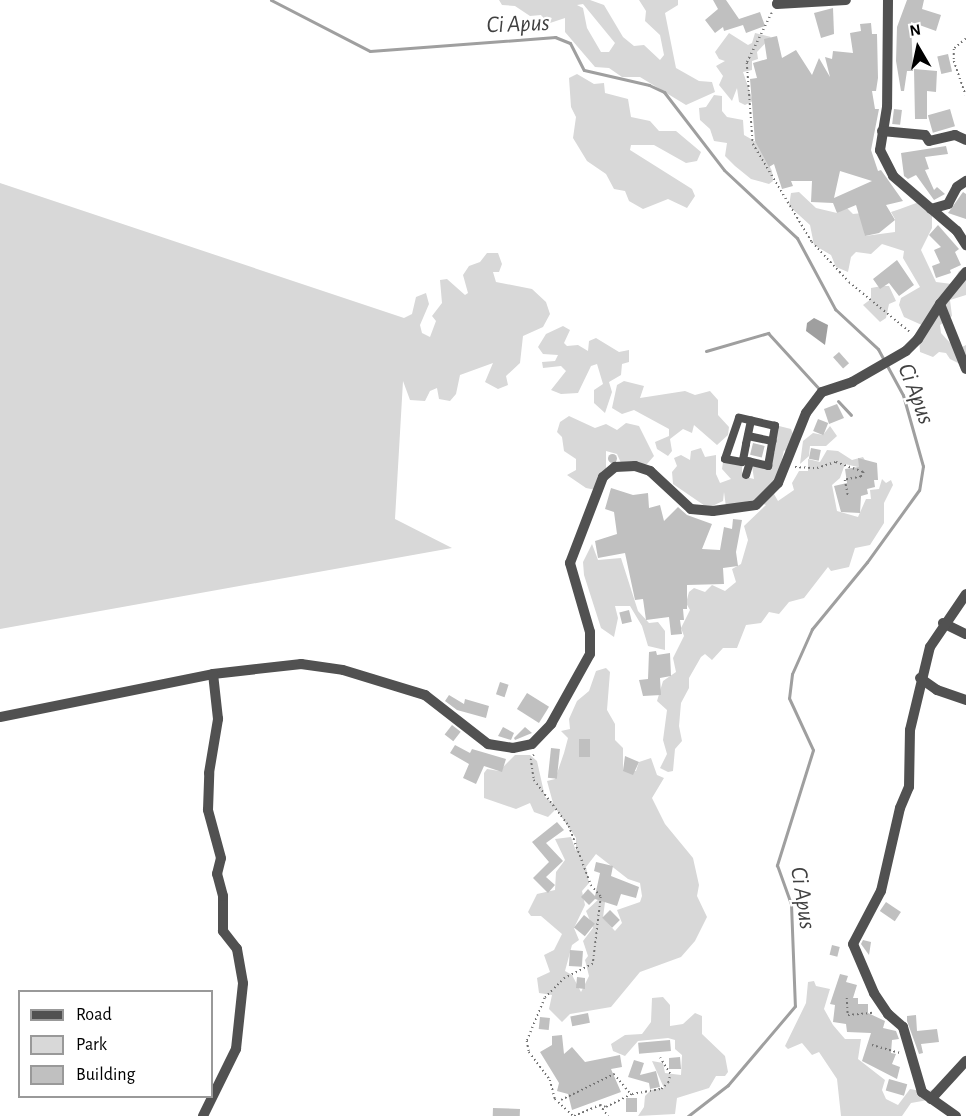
<!DOCTYPE html>
<style>
body{margin:0}
#map{position:relative;width:966px;height:1116px;overflow:hidden;background:#fff;font-family:"Alegreya Sans",sans-serif}
div>[style]{position:absolute}
.green>*{inset:0;background:#d8d8d8}
.water>*{inset:0;background:#9f9f9f}
.stream>*{height:3px;margin:-1.5px;padding:0 1.5px;transform-origin:1.5px;border-radius:1.5px;background:#9f9f9f}
.building>*{inset:0;background:#c0c0c0;transform-origin:0 0}
.round{border-radius:50%}
.path>*{height:1.5px;margin-top:-0.75px;transform-origin:0;background:repeating-linear-gradient(90deg,#737373 0 1.5px,transparent 0 4.5px)}
.pedestrian>*{height:8px;margin:-4px;padding:0 4px;transform-origin:4px;border-radius:4px;background:#515151}
.minor>*{height:10px;margin:-5px;padding:0 5px;transform-origin:5px;border-radius:5px;background:#515151}
span{translate:-50% -50%;white-space:nowrap;text-align:center;line-height:1.15;-webkit-text-stroke:4.5px #fff;paint-order:stroke}
.water-label{font-size:24px;color:#404040;font-style:italic}
.legend{position:absolute;left:18px;top:990px;width:195px;height:108px;box-sizing:border-box;background:#fff;border:2px solid #999;margin:0;padding:8px 10px;list-style:none;font-size:18px;color:#000}
.legend li{display:flex;align-items:center;gap:12px;height:30px}
.legend b{width:30px;border:2px solid #999}
.north{position:absolute;left:888px;top:18px;width:60px;height:60px;-webkit-text-stroke:4px #fff;paint-order:stroke;rotate:351deg;font-size:16px;font-weight:700;line-height:24px;text-align:center;color:#000}
.north::after{content:'';display:block;margin:auto;width:21px;height:27px;background:#000;clip-path:polygon(50% 0,100% 100%,50% 72%,0 100%)}
</style>
<div id="map">
<div class="green">
<i style="clip-path:polygon(evenodd,499px 0,590px 0,604px 5px,623px 37px,634px 46px,644px 45px,660px 60px,664px 55px,660px 35px,645px 21px,646px 11px,639px 0,678px 0,678px 5px,665px 13px,676px 68px,699px 81px,712px 82px,715px 92px,686px 105px,640px 77px,622px 77px,609px 68px,595px 67px,565px 32px,565px 18px,547px 24px,541px 15px,530px 16px,515px 6px,502px 5px,499px 0,583px 4px,615px 43px,609px 52px,601px 52px,587px 28px,583px 8px,577px 5px,583px 4px)"></i>
<i style="clip-path:polygon(729px 33px,748px 45px,752px 43px,755px 33px,771px 37px,757px 52px,758px 59px,752px 61px,752px 70px,743px 72px,753px 101px,745px 105px,739px 102px,737px 88px,732px 101px,719px 85px,723px 76px,716px 66px,725px 61px,719px 59px,715px 52px)"></i>
<i style="clip-path:polygon(577px 74px,594px 84px,604px 83px,605px 93px,628px 99px,631px 117px,650px 121px,659px 131px,676px 131px,701px 152px,697px 161px,686px 163px,654px 145px,631px 145px,630px 150px,692px 189px,695px 196px,687px 208px,668px 199px,643px 209px,629px 201px,625px 191px,614px 189px,606px 174px,587px 161px,573px 138px,576px 117px,571px 107px,569px 78px)"></i>
<i style="clip-path:polygon(714px 95px,722px 96px,722px 111px,727px 117px,743px 120px,744px 135px,758px 143px,772px 171px,773px 181px,769px 184px,751px 179px,735px 166px,725px 156px,727px 143px,714px 141px,710px 129px,700px 120px,699px 108px,706px 107px)"></i>
<i style="clip-path:polygon(0 183px,404px 318px,412px 314px,416px 297px,426px 293px,429px 304px,420px 325px,422px 333px,430px 337px,436px 321px,432px 316px,442px 303px,440px 280px,447px 279px,465px 295px,468px 293px,463px 275px,469px 266px,480px 262px,487px 253px,498px 253px,502px 264px,499px 272px,493px 272px,496px 282px,532px 289px,546px 302px,550px 314px,543px 327px,523px 336px,520px 363px,506px 376px,508px 385px,498px 389px,485px 382px,493px 363px,460px 375px,456px 394px,450px 401px,439px 399px,437px 388px,430px 391px,425px 401px,410px 400px,403px 381px,395px 519px,452px 548px,0 629px)"></i>
<i style="clip-path:polygon(799px 192px,816px 208px,837px 213px,846px 207px,853px 214px,863px 213px,865px 236px,895px 232px,895px 219px,891px 212px,900px 209px,919px 202px,932px 212px,932px 228px,921px 250px,936px 282px,952px 284px,959px 271px,966px 268px,966px 295px,950px 300px,952px 316px,940px 325px,941px 333px,952px 345px,960px 348px,966px 345px,966px 367px,950px 359px,946px 353px,939px 352px,933px 357px,920px 352px,919px 339px,924px 326px,904px 317px,899px 305px,901px 298px,920px 287px,903px 258px,904px 251px,882px 244px,871px 254px,856px 252px,851px 257px,848px 272px,836px 267px,831px 255px,814px 245px,810px 225px,789px 206px,791px 193px)"></i>
<i style="clip-path:polygon(882px 286px,889px 286px,896px 301px,889px 304px,886px 318px,880px 322px,863px 305px,871px 299px,871px 288px)"></i>
<i style="clip-path:polygon(563px 326px,570px 330px,564px 343px,567px 346px,578px 345px,588px 351px,589px 341px,596px 338px,619px 352px,629px 350px,629px 362px,622px 364px,621px 375px,609px 382px,612px 392px,605px 413px,594px 403px,594px 390px,603px 384px,597px 364px,591px 366px,578px 393px,561px 394px,551px 390px,566px 371px,561px 366px,543px 368px,542px 362px,555px 361px,558px 355px,543px 354px,538px 347px,546px 334px)"></i>
<i style="clip-path:polygon(624px 381px,644px 386px,640px 398px,685px 391px,695px 395px,710px 391px,718px 400px,718px 415px,729px 427px,728px 435px,717px 445px,694px 425px,692px 433px,683px 429px,670px 439px,672px 451px,668px 456px,657px 449px,655px 442px,669px 436px,669px 429px,634px 410px,622px 414px,612px 408px,617px 385px)"></i>
<i style="clip-path:polygon(569px 416px,595px 428px,606px 424px,617px 430px,626px 423px,639px 426px,654px 456px,647px 464px,621px 463px,617px 454px,606px 451px,606px 470px,596px 490px,586px 488px,567px 475px,576px 470px,576px 459px,564px 451px,562px 437px,557px 432px,560px 422px)"></i>
<i style="clip-path:polygon(779px 426px,791px 429px,793px 434px,786px 452px,784px 450px,774px 494px,778px 501px,794px 490px,792px 483px,799px 471px,808px 471px,808px 459px,820px 462px,827px 450px,838px 451px,852px 460px,863px 457px,866px 462px,862px 468px,845px 464px,840px 478px,832px 485px,837px 511px,858px 517px,866px 499px,871px 499px,870px 490px,879px 489px,882px 479px,886px 483px,891px 480px,893px 485px,884px 503px,884px 523px,870px 545px,855px 548px,849px 567px,831px 571px,828px 567px,804px 598px,789px 602px,779px 614px,769px 612px,761px 623px,746px 625px,737px 648px,723px 648px,712px 660px,705px 654px,701px 657px,689px 678px,689px 688px,681px 703px,679px 726px,682px 741px,675px 749px,673px 771px,668px 772px,660px 768px,667px 754px,663px 740px,667px 710px,657px 701px,663px 681px,676px 672px,673px 658px,684px 636px,681px 628px,690px 610px,686px 603px,689px 592px,694px 588px,705px 592px,712px 585px,725px 591px,736px 582px,732px 569px,741px 564px,748px 540px,744px 526px,766px 505px,753px 500px,726px 507px,724px 492px,723px 501px,708px 508px,673px 484px,672px 472px,677px 466px,674px 458px,681px 455px,690px 460px,691px 451px,701px 448px,705px 457px,716px 455px,716px 474px,720px 483px,731px 479px,722px 469px,723px 462px,742px 463px,742px 476px,754px 479px,752px 466px,761px 464px,775px 452px,772px 448px)"></i>
<i style="clip-path:polygon(830px 426px,837px 436px,826px 446px,810px 446px,809px 456px,800px 464px,803px 441px,813px 433px,823px 435px)"></i>
<i style="clip-path:polygon(592px 544px,598px 560px,621px 558px,638px 611px,649px 623px,658px 622px,665px 631px,665px 650px,648px 646px,642px 626px,630px 606px,615px 606px,618px 618px,614px 637px,601px 628px,584px 575px,583px 562px)"></i>
<i style="clip-path:polygon(evenodd,606px 668px,610px 672px,607px 710px,615px 724px,615px 740px,623px 748px,623px 770px,636px 771px,639px 762px,651px 758px,657px 775px,664px 778px,652px 798px,665px 824px,693px 858px,699px 885px,697px 896px,707px 917px,695px 941px,681px 957px,640px 972px,611px 1007px,570px 1014px,562px 1022px,549px 1009px,552px 995px,539px 993px,537px 978px,550px 972px,544px 955px,554px 950px,562px 934px,541px 916px,531px 916px,528px 912px,537px 894px,555px 890px,556px 872px,565px 860px,555px 839px,571px 837px,576px 851px,576px 838px,556px 809px,548px 817px,534px 812px,530px 803px,516px 809px,484px 798px,484px 773px,487px 769px,499px 771px,515px 755px,530px 755px,537px 761px,545px 797px,553px 803px,547px 781px,555px 779px,564px 753px,568px 738px,561px 731px,570px 729px,569px 719px,577px 701px,589px 691px,596px 671px,606px 668px,596px 854px,628px 879px,640px 883px,642px 896px,640px 902px,617px 910px,622px 923px,615px 931px,603px 918px,605px 902px,601px 897px,586px 911px,593px 928px,583px 941px,588px 956px,585px 960px,589px 976px,581px 992px,572px 975px,565px 971px,572px 945px,579px 940px,574px 928px,585px 905px,582px 891px,589px 883px,586px 867px,596px 854px)"></i>
<i style="clip-path:polygon(814px 981px,816px 986px,830px 989px,824px 1009px,833px 1025px,845px 1039px,861px 1039px,858px 1059px,885px 1080px,882px 1090px,886px 1099px,898px 1105px,910px 1089px,927px 1092px,940px 1086px,928px 1100px,911px 1103px,902px 1116px,841px 1116px,837px 1079px,819px 1052px,812px 1055px,802px 1043px,788px 1049px,785px 1046px,806px 1003px,808px 982px)"></i>
<i style="clip-path:polygon(663px 997px,670px 1005px,670px 1026px,683px 1024px,695px 1013px,702px 1016px,702px 1034px,725px 1056px,728px 1072px,725px 1076px,716px 1076px,709px 1088px,677px 1098px,675px 1114px,638px 1116px,644px 1107px,645px 1096px,651px 1090px,664px 1088px,652px 1061px,663px 1063px,665px 1073px,681px 1075px,682px 1055px,675px 1049px,675px 1040px,668px 1038px,638px 1041px,625px 1056px,613px 1051px,611px 1044px,625px 1035px,642px 1034px,651px 1022px,652px 998px)"></i>
</div>
<div class="water">
<i style="clip-path:polygon(814px 318px,828px 325px,825px 345px,806px 331px,807px 323px)"></i>
</div>
<div class="stream">
<i style="left:271px;top:0;width:111px;rotate:27.3deg"></i>
<i style="left:370px;top:51px;width:186px;rotate:-4.3deg"></i>
<i style="left:555px;top:37px;width:16px;rotate:22deg"></i>
<i style="left:570px;top:43px;width:30px;rotate:63deg"></i>
<i style="left:584px;top:70px;width:67px;rotate:13deg"></i>
<i style="left:649px;top:85px;width:17px;rotate:25deg"></i>
<i style="left:664px;top:92px;width:98px;rotate:52.4deg"></i>
<i style="left:724px;top:170px;width:100px;rotate:43deg"></i>
<i style="left:797px;top:238px;width:81px;rotate:61.8deg"></i>
<i style="left:835px;top:309px;width:59px;rotate:42.9deg"></i>
<i style="left:878px;top:349px;width:52px;rotate:61.5deg"></i>
<i style="left:903px;top:395px;width:74px;rotate:74.3deg"></i>
<i style="left:923px;top:466px;width:24px;rotate:99deg"></i>
<i style="left:919px;top:490px;width:89px;rotate:125.8deg"></i>
<i style="left:867px;top:562px;width:87px;rotate:129.4deg"></i>
<i style="left:812px;top:629px;width:49px;rotate:114deg"></i>
<i style="left:792px;top:674px;width:24px;rotate:97deg"></i>
<i style="left:789px;top:698px;width:57px;rotate:65.2deg"></i>
<i style="left:813px;top:750px;width:121px;rotate:107.4deg"></i>
<i style="left:777px;top:865px;width:41px;rotate:70.3deg"></i>
<i style="left:791px;top:904px;width:102px;rotate:87.8deg"></i>
<i style="left:795px;top:1006px;width:104px;rotate:130.3deg"></i>
<i style="left:728px;top:1085px;width:51px;rotate:142.2deg"></i>
<i style="left:706px;top:351px;width:65px;rotate:-16.2deg"></i>
<i style="left:768px;top:333px;width:79px;rotate:47.6deg"></i>
<i style="left:838px;top:401px;width:19px;rotate:47deg"></i>
</div>
<div class="building">
<i style="clip-path:polygon(713px 0,726px 0,739px 19px,760px 12px,765px 26px,746px 33px,743px 25px,724px 31px,723px 27px,715px 33px,705px 20px,718px 9px)"></i>
<i style="clip-path:polygon(907px 0,924px 0,922px 9px,941px 15px,936px 31px,911px 22px,913px 71px,907px 71px,904px 91px,901px 91px,896px 61px,897px 27px)"></i>
<i style="clip-path:polygon(833px 8px,834px 34px,821px 38px,814px 13px)"></i>
<i style="clip-path:polygon(evenodd,871px 23px,872px 34px,877px 34px,878px 78px,876px 91px,872px 91px,875px 109px,879px 109px,871px 150px,878px 171px,881px 170px,903px 201px,886px 205px,895px 220px,879px 233px,865px 236px,856px 205px,837px 213px,833px 203px,811px 202px,812px 181px,791px 181px,793px 186px,782px 189px,774px 164px,769px 167px,755px 141px,750px 79px,757px 78px,753px 63px,767px 59px,764px 39px,777px 36px,782px 58px,796px 50px,812px 75px,819px 58px,830px 77px,825px 57px,832px 59px,833px 51px,853px 53px,850px 33px,861px 31px,860px 24px,871px 23px,840px 171px,872px 181px,834px 198px,840px 171px)"></i>
<i style="left:948px;top:54px;width:18px;height:11px;rotate:77deg"></i>
<i style="clip-path:polygon(914px 69px,937px 71px,936px 92px,927px 91px,927px 119px,915px 119px)"></i>
<i style="left:894px;top:109px;width:8px;height:15px;rotate:7deg"></i>
<i style="left:950px;top:109px;width:18px;height:23px;rotate:74deg"></i>
<i style="clip-path:polygon(946px 146px,948px 154px,925px 157px,929px 169px,925px 170px,934px 190px,937px 187px,945px 194px,934px 200px,916px 175px,908px 179px,904px 176px,901px 153px)"></i>
<i style="clip-path:polygon(963px 192px,966px 194px,966px 219px,948px 213px)"></i>
<i style="clip-path:polygon(938px 225px,959px 249px,955px 252px,961px 265px,950px 270px,951px 273px,936px 278px,932px 266px,940px 263px,934px 250px,941px 247px,929px 235px)"></i>
<i style="clip-path:polygon(897px 260px,914px 285px,899px 296px,889px 283px,880px 289px,873px 279px)"></i>
<i style="left:839px;top:352px;width:15px;height:8px;rotate:48deg"></i>
<i style="clip-path:polygon(837px 404px,844px 418px,829px 424px,824px 409px)"></i>
<i style="left:818px;top:419px;width:11px;height:13px;rotate:22deg"></i>
<i style="left:753px;top:443px;width:12px;height:12px;rotate:14deg"></i>
<i style="left:811px;top:448px;width:10px;height:11px;rotate:11deg"></i>
<i class="round" style="left:607.5px;top:453.5px;width:9px;height:9px"></i>
<i style="clip-path:polygon(858px 458px,877px 463px,878px 480px,874px 480px,875px 487px,867px 489px,868px 494px,861px 496px,860px 513px,841px 512px,834px 486px,847px 483px,845px 469px,859px 467px)"></i>
<i style="clip-path:polygon(611px 488px,633px 495px,648px 493px,649px 508px,660px 505px,664px 521px,678px 507px,687px 515px,712px 524px,702px 549px,720px 550px,724px 527px,732px 529px,733px 519px,742px 520px,736px 552px,738px 566px,723px 568px,724px 584px,687px 585px,687px 609px,683px 609px,684px 620px,680px 620px,682px 634px,671px 635px,669px 617px,646px 620px,643px 599px,635px 600px,625px 553px,598px 558px,595px 541px,617px 534px,614px 512px,605px 509px)"></i>
<i style="left:629px;top:610px;width:12px;height:10px;rotate:76deg"></i>
<i style="clip-path:polygon(656px 651px,657px 655px,670px 653px,671px 676px,660px 678px,661px 695px,643px 696px,639px 680px,648px 679px,649px 652px)"></i>
<i style="left:500px;top:682px;width:9px;height:13px;rotate:18deg"></i>
<i style="left:527px;top:693px;width:26px;height:19px;rotate:32deg"></i>
<i style="clip-path:polygon(449px 695px,464px 704px,465px 699px,489px 706px,486px 718px,457px 710px,445px 701px)"></i>
<i style="left:452px;top:725px;width:11px;height:12px;rotate:38deg"></i>
<i style="clip-path:polygon(503px 727px,514px 733px,511px 740px,498px 736px)"></i>
<i style="clip-path:polygon(525px 727px,532px 733px,515px 740px,514px 738px)"></i>
<i style="left:590px;top:739px;width:18px;height:11px;rotate:90deg"></i>
<i style="clip-path:polygon(455px 745px,470px 753px,472px 749px,506px 759px,502px 772px,484px 766px,476px 784px,463px 778px,469px 764px,450px 753px)"></i>
<i style="left:551px;top:748px;width:9px;height:30px;rotate:6deg"></i>
<i style="clip-path:polygon(625px 756px,639px 762px,633px 775px,623px 771px)"></i>
<i style="clip-path:polygon(557px 822px,564px 830px,546px 843px,563px 861px,546px 877px,555px 885px,548px 893px,533px 878px,549px 862px,532px 842px)"></i>
<i style="clip-path:polygon(596px 862px,613px 866px,611px 876px,639px 887px,636px 898px,621px 894px,617px 906px,595px 899px,589px 905px,581px 897px,588px 889px,595px 896px,600px 873px,594px 871px)"></i>
<i style="left:886px;top:902px;width:18px;height:11px;rotate:34deg"></i>
<i style="left:610px;top:910px;width:14px;height:11px;rotate:45deg"></i>
<i style="left:584px;top:915px;width:14px;height:16px;rotate:39deg"></i>
<i style="clip-path:polygon(863px 940px,871px 942px,869px 955px,861px 944px)"></i>
<i style="left:832px;top:945px;width:8px;height:10px;rotate:14deg"></i>
<i style="left:570px;top:950px;width:13px;height:16px;rotate:4deg"></i>
<i style="clip-path:polygon(840px 974px,848px 976px,846px 982px,857px 985px,853px 998px,858px 998px,858px 1004px,868px 1004px,868px 1013px,885px 1021px,883px 1028px,896px 1031px,899px 1039px,892px 1040px,891px 1053px,896px 1054px,892px 1064px,900px 1067px,897px 1079px,862px 1061px,871px 1033px,847px 1032px,846px 1024px,833px 1022px,835px 1005px,830px 1004px)"></i>
<i style="clip-path:polygon(577px 977px,585px 978px,585px 989px,576px 988px)"></i>
<i style="left:588px;top:1013px;width:10px;height:18px;rotate:79deg"></i>
<i style="clip-path:polygon(916px 1015px,917px 1031px,937px 1029px,939px 1042px,921px 1044px,923px 1053px,919px 1054px,907px 1021px,907px 1016px)"></i>
<i style="left:540px;top:1017px;width:10px;height:12px;rotate:6deg"></i>
<i style="clip-path:polygon(562px 1035px,564px 1054px,572px 1047px,585px 1062px,620px 1055px,622px 1067px,611px 1069px,621px 1092px,572px 1110px,568px 1094px,557px 1091px,559px 1083px,540px 1052px,552px 1045px,552px 1036px)"></i>
<i style="left:670px;top:1040px;width:11px;height:32px;rotate:85deg"></i>
<i style="clip-path:polygon(680px 1057px,681px 1069px,669px 1069px,669px 1058px)"></i>
<i style="clip-path:polygon(634px 1060px,644px 1063px,640px 1075px,656px 1071px,660px 1087px,650px 1089px,649px 1083px,628px 1077px)"></i>
<i style="left:889px;top:1079px;width:19px;height:12px;rotate:16deg"></i>
<i style="left:626px;top:1098px;width:11px;height:14px"></i>
<i style="left:493px;top:1108px;width:27px;height:8px;rotate:2deg"></i>
</div>
<div class="path">
<i style="left:772px;top:13px;width:56px;rotate:116.6deg"></i>
<i style="left:747px;top:63px;width:81px;rotate:85.8deg"></i>
<i style="left:753px;top:144px;width:114px;rotate:59deg"></i>
<i style="left:812px;top:242px;width:54px;rotate:47.2deg"></i>
<i style="left:849px;top:282px;width:79px;rotate:39.3deg"></i>
<i style="left:966px;top:39px;width:16px;rotate:140deg"></i>
<i style="left:954px;top:49px;width:12px;rotate:90deg"></i>
<i style="left:954px;top:61px;width:36px;rotate:71deg"></i>
<i style="left:795px;top:467px;width:22px;rotate:3deg"></i>
<i style="left:817px;top:468px;width:20px;rotate:-18deg"></i>
<i style="left:836px;top:462px;width:30px;rotate:20deg"></i>
<i style="left:864px;top:472px;width:6px;rotate:121deg"></i>
<i style="left:861px;top:477px;width:16px;rotate:169deg"></i>
<i style="left:845px;top:480px;width:16px;rotate:79deg"></i>
<i style="left:534px;top:755px;width:5px;rotate:127deg"></i>
<i style="left:531px;top:759px;width:21px;rotate:82deg"></i>
<i style="left:534px;top:780px;width:58px;rotate:52.7deg"></i>
<i style="left:569px;top:826px;width:63px;rotate:69.6deg"></i>
<i style="left:591px;top:885px;width:16px;rotate:50deg"></i>
<i style="left:601px;top:897px;width:67px;rotate:96.8deg"></i>
<i style="left:593px;top:964px;width:31px;rotate:153deg"></i>
<i style="left:565px;top:978px;width:28px;rotate:135deg"></i>
<i style="left:545px;top:998px;width:47px;rotate:112.7deg"></i>
<i style="left:527px;top:1041px;width:11px;rotate:80deg"></i>
<i style="left:529px;top:1052px;width:35px;rotate:53deg"></i>
<i style="left:550px;top:1080px;width:20px;rotate:75deg"></i>
<i style="left:555px;top:1099px;width:25px;rotate:43deg"></i>
<i style="left:847px;top:998px;width:17px;rotate:87deg"></i>
<i style="left:848px;top:1015px;width:25px;rotate:-5deg"></i>
<i style="left:872px;top:1045px;width:29px;rotate:16deg"></i>
<i style="left:561px;top:1100px;width:59px;rotate:-26.1deg"></i>
<i style="left:614px;top:1074px;width:26px;rotate:50deg"></i>
<i style="left:600px;top:1105px;width:6px;rotate:18deg"></i>
<i style="left:606px;top:1107px;width:29px;rotate:-27deg"></i>
<i style="left:632px;top:1094px;width:29px;rotate:-10deg"></i>
<i style="left:661px;top:1089px;width:9px;rotate:-41deg"></i>
<i style="left:668px;top:1083px;width:9px;rotate:-77deg"></i>
<i style="left:670px;top:1074px;width:19px;rotate:-122deg"></i>
<i style="left:574px;top:1116px;width:28px;rotate:-23deg"></i>
<i style="left:600px;top:1105px;width:14px;rotate:54deg"></i>
</div>
<div class="pedestrian">
<i style="left:748px;top:436px;width:25px;rotate:12deg"></i>
<i style="left:743px;top:460px;width:26px;rotate:13deg"></i>
<i style="left:768px;top:466px;width:41px;rotate:-80.1deg"></i>
<i style="left:775px;top:426px;width:37px;rotate:-167deg"></i>
<i style="left:739px;top:418px;width:43px;rotate:108.9deg"></i>
<i style="left:725px;top:459px;width:17px;rotate:10deg"></i>
<i style="left:742px;top:462px;width:2px;rotate:-63deg"></i>
<i style="left:743px;top:460px;width:16px;rotate:-79deg"></i>
<i style="left:746px;top:444px;width:24px;rotate:-78deg"></i>
<i style="left:746px;top:475px;width:14px;rotate:-73deg"></i>
</div>
<div class="minor">
<i style="left:779px;top:0;width:4px;rotate:117deg"></i>
<i style="left:777px;top:4px;width:69px;rotate:-3.3deg"></i>
<i style="left:888px;top:0;width:107px;rotate:90.5deg"></i>
<i style="left:887px;top:107px;width:44px;rotate:99.2deg"></i>
<i style="left:880px;top:150px;width:29px;rotate:63deg"></i>
<i style="left:893px;top:176px;width:84px;rotate:40.7deg"></i>
<i style="left:957px;top:231px;width:17px;rotate:57deg"></i>
<i style="left:882px;top:131px;width:43px;rotate:5.3deg"></i>
<i style="left:925px;top:135px;width:7px;rotate:56deg"></i>
<i style="left:929px;top:141px;width:27px;rotate:-13deg"></i>
<i style="left:955px;top:135px;width:12px;rotate:24deg"></i>
<i style="left:931px;top:209px;width:18px;rotate:-16deg"></i>
<i style="left:948px;top:204px;width:19px;rotate:-62deg"></i>
<i style="left:957px;top:187px;width:11px;rotate:-34deg"></i>
<i style="left:966px;top:272px;width:41px;rotate:129.1deg"></i>
<i style="left:940px;top:304px;width:70px;rotate:68.2deg"></i>
<i style="left:943px;top:623px;width:25px;rotate:26deg"></i>
<i style="left:920px;top:678px;width:21px;rotate:35deg"></i>
<i style="left:937px;top:690px;width:31px;rotate:19deg"></i>
<i style="left:0;top:717px;width:217px;rotate:-11.4deg"></i>
<i style="left:213px;top:674px;width:89px;rotate:-6.5deg"></i>
<i style="left:301px;top:664px;width:42px;rotate:8.1deg"></i>
<i style="left:343px;top:670px;width:86px;rotate:17deg"></i>
<i style="left:425px;top:695px;width:80px;rotate:37.9deg"></i>
<i style="left:488px;top:744px;width:25px;rotate:9deg"></i>
<i style="left:513px;top:748px;width:19px;rotate:-12deg"></i>
<i style="left:532px;top:744px;width:28px;rotate:-46deg"></i>
<i style="left:551px;top:724px;width:80px;rotate:-60.9deg"></i>
<i style="left:590px;top:654px;width:22px;rotate:-90deg"></i>
<i style="left:590px;top:632px;width:72px;rotate:-106.2deg"></i>
<i style="left:570px;top:563px;width:92px;rotate:-69deg"></i>
<i style="left:603px;top:477px;width:16px;rotate:-40deg"></i>
<i style="left:615px;top:467px;width:20px;rotate:-3deg"></i>
<i style="left:635px;top:466px;width:16px;rotate:18deg"></i>
<i style="left:650px;top:471px;width:56px;rotate:42.8deg"></i>
<i style="left:691px;top:509px;width:22px;rotate:5deg"></i>
<i style="left:713px;top:511px;width:43px;rotate:-7.9deg"></i>
<i style="left:756px;top:505px;width:31px;rotate:-45deg"></i>
<i style="left:778px;top:483px;width:75px;rotate:-68.2deg"></i>
<i style="left:806px;top:413px;width:26px;rotate:-53deg"></i>
<i style="left:822px;top:392px;width:32px;rotate:-18deg"></i>
<i style="left:852px;top:382px;width:62px;rotate:-29.9deg"></i>
<i style="left:906px;top:351px;width:17px;rotate:-45deg"></i>
<i style="left:918px;top:339px;width:41px;rotate:-57.8deg"></i>
<i style="left:931px;top:1099px;width:52px;rotate:-47.4deg"></i>
<i style="left:203px;top:1116px;width:75px;rotate:-63.8deg"></i>
<i style="left:236px;top:1049px;width:66px;rotate:-83.9deg"></i>
<i style="left:243px;top:983px;width:35px;rotate:-100deg"></i>
<i style="left:237px;top:949px;width:23px;rotate:-128deg"></i>
<i style="left:223px;top:931px;width:35px;rotate:-90deg"></i>
<i style="left:223px;top:896px;width:23px;rotate:-105deg"></i>
<i style="left:217px;top:874px;width:16px;rotate:-76deg"></i>
<i style="left:221px;top:858px;width:50px;rotate:-105.2deg"></i>
<i style="left:208px;top:810px;width:37px;rotate:-88deg"></i>
<i style="left:209px;top:773px;width:55px;rotate:-80.5deg"></i>
<i style="left:218px;top:719px;width:45px;rotate:-96.3deg"></i>
<i style="left:956px;top:1116px;width:42px;rotate:-144.8deg"></i>
<i style="left:922px;top:1092px;width:68px;rotate:-106.3deg"></i>
<i style="left:903px;top:1027px;width:20px;rotate:-139deg"></i>
<i style="left:888px;top:1014px;width:25px;rotate:-124deg"></i>
<i style="left:874px;top:993px;width:53px;rotate:-113.2deg"></i>
<i style="left:853px;top:944px;width:60px;rotate:-62.2deg"></i>
<i style="left:881px;top:891px;width:85px;rotate:-77.1deg"></i>
<i style="left:900px;top:808px;width:23px;rotate:-67deg"></i>
<i style="left:909px;top:787px;width:57px;rotate:-89deg"></i>
<i style="left:910px;top:730px;width:85px;rotate:-76.5deg"></i>
<i style="left:930px;top:647px;width:64px;rotate:-55.8deg"></i>
</div>
<div class="water-label">
<span style="left:518px;top:25px;rotate:-2deg">Ci Apus</span>
<span style="left:915px;top:394px;rotate:69deg">Ci Apus</span>
<span style="left:802px;top:898px;rotate:81deg">Ci Apus</span>
</div>
<ul class="legend">
<li><b style="height:8px;background:#515151"></b>Road</li>
<li><b style="height:16px;background:#d8d8d8"></b>Park</li>
<li><b style="height:16px;background:#c0c0c0"></b>Building</li>
</ul>
<div class="north">N</div>
</div>
